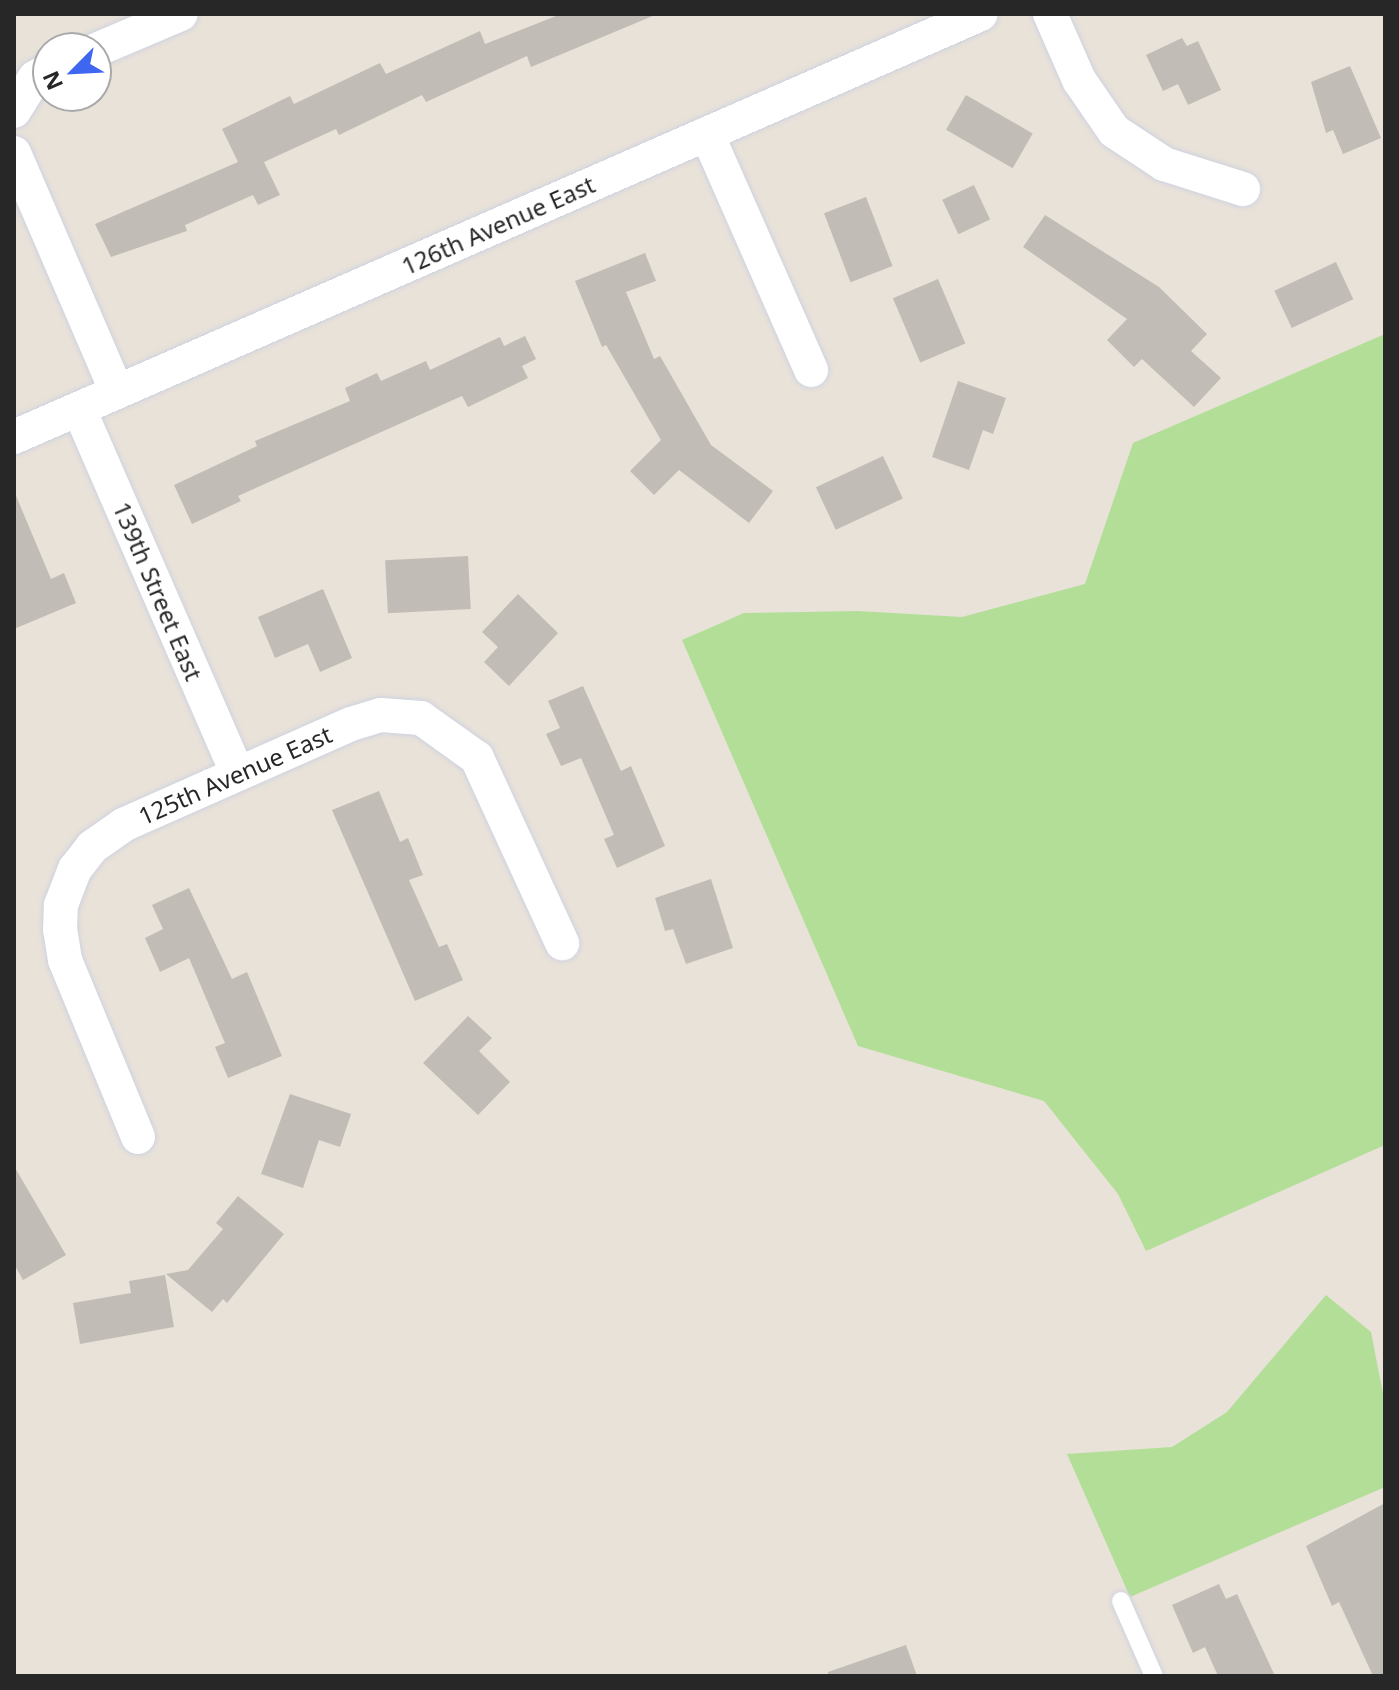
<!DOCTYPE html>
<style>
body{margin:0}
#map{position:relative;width:1399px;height:1690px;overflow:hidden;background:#e9e2d9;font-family:"Noto Sans",sans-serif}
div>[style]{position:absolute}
.green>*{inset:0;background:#b2de97}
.building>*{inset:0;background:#c1bcb6;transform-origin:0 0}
.roads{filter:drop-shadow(0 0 2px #ced2e0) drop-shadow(0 0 2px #ced2e0)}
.service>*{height:18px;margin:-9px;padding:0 9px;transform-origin:9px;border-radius:9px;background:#fff}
.minor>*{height:34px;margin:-17px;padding:0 17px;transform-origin:17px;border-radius:17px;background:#fff}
span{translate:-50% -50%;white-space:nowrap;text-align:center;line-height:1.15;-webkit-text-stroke:7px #fff;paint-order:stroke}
.street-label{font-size:24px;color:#272727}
.frame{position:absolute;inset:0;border:16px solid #272727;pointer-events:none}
.north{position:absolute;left:32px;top:32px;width:80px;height:80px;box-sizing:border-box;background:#fff;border:2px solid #a9a9a9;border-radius:50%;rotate:246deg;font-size:22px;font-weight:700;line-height:32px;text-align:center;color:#272727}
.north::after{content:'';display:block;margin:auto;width:28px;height:36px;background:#3f66f1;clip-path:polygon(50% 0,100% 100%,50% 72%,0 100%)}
</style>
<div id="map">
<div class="green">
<i style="clip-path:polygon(1385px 334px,1385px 1145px,1146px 1251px,1118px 1194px,1044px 1101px,858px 1046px,682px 640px,744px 613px,858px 611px,962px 617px,1085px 584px,1133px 443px)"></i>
<i style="clip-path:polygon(1326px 1295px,1371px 1332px,1385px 1404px,1385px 1487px,1130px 1597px,1067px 1454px,1172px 1447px,1227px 1412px)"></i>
</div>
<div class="building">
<i style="clip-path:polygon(561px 14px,655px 15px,531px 67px,527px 56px,426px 102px,422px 95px,339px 135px,336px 129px,264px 162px,280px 195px,258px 205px,253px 195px,185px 225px,187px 231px,111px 257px,95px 224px,238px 162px,222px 129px,290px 96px,294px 104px,380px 63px,386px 74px,480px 31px,485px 44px)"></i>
<i style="clip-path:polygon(1182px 38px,1187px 46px,1198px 41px,1221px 90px,1188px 105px,1178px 84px,1163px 91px,1146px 55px)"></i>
<i style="clip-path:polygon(1350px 66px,1381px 138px,1343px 154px,1333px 130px,1326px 133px,1311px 82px)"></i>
<i style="left:966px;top:95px;width:77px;height:40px;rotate:30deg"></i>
<i style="left:974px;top:185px;width:38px;height:35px;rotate:65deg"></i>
<i style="left:866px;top:197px;width:74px;height:45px;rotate:69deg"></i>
<i style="clip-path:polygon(1045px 215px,1159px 287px,1207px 334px,1191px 351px,1221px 378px,1194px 407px,1142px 359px,1134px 367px,1107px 340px,1127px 319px,1023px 247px)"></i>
<i style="clip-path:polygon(645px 253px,656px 281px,626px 292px,654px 359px,660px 356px,711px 445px,773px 491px,749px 523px,679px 470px,654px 495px,630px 471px,661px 440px,606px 345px,602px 347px,575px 281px)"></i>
<i style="left:1336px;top:262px;width:41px;height:68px;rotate:65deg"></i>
<i style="left:938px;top:279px;width:70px;height:49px;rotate:67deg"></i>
<i style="clip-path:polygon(525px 336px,536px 359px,522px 366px,528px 378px,468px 407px,462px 396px,238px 496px,241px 501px,192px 524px,174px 485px,257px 446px,255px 441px,350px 401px,345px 388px,377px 373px,381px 381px,426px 361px,430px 370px,500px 337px,504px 346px)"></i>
<i style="clip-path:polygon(958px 381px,1006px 398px,993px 434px,983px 430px,969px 470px,932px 457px)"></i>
<i style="left:883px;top:456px;width:47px;height:74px;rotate:65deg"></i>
<i style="clip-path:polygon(14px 491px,51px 579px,64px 573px,76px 603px,14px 629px)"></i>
<i style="left:468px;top:556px;width:53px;height:83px;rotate:87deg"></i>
<i style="clip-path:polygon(323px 589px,352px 658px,320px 672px,308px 644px,275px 658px,258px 617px)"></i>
<i style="clip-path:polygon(518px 594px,558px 633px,509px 686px,484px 662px,498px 647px,482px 632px)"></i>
<i style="clip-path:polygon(583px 686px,621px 771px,631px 766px,665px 846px,617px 868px,604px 839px,614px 835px,581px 758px,561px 766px,546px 734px,560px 728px,548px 701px)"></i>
<i style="clip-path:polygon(379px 791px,400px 842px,408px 838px,423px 875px,409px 880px,439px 947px,447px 944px,463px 980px,415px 1001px,332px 810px)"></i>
<i style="clip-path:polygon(711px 879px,733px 948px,686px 964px,673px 929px,665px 931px,655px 898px)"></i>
<i style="clip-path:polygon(189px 888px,232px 979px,247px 972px,282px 1056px,228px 1078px,215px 1047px,225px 1043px,189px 958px,160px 972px,145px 938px,163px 929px,152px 905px)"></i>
<i style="clip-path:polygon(468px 1016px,492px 1038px,479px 1051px,510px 1082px,478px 1115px,423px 1063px)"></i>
<i style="clip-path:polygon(290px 1094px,351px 1114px,340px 1147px,319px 1140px,303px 1188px,261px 1174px)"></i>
<i style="clip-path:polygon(14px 1166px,66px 1255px,23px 1280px,14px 1264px)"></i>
<i style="clip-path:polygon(238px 1196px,284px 1234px,227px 1303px,223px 1299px,212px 1312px,166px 1274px,188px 1270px,223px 1229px,216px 1223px)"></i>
<i style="clip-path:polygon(165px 1275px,174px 1327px,80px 1344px,73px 1303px,131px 1293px,129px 1281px)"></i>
<i style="clip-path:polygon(1385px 1503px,1385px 1676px,1373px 1676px,1339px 1602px,1332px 1606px,1306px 1546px)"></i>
<i style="clip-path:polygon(1219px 1584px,1226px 1599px,1237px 1594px,1275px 1676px,1218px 1676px,1205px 1647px,1193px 1653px,1172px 1605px)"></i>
<i style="clip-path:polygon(906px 1645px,917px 1676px,828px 1676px,828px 1672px)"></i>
</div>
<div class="roads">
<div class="service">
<i style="left:1121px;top:1601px;width:82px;rotate:66.3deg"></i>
</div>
<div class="minor">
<i style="left:1050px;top:14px;width:72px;rotate:66.3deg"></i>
<i style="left:1079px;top:80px;width:62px;rotate:55.5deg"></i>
<i style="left:1114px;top:131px;width:60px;rotate:33.4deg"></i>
<i style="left:1164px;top:164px;width:83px;rotate:17.6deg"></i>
<i style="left:96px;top:50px;width:92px;rotate:-23deg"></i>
<i style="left:14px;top:111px;width:39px;rotate:-58deg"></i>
<i style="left:35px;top:78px;width:15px;rotate:-32deg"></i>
<i style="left:707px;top:134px;width:258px;rotate:66.2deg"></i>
<i style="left:14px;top:153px;width:260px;rotate:66.7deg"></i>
<i style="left:79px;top:409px;width:397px;rotate:66.5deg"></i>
<i style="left:14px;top:437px;width:1055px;rotate:-23.63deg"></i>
<i style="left:138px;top:1137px;width:191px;rotate:-112.4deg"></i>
<i style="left:65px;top:960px;width:30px;rotate:-99deg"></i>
<i style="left:60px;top:930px;width:25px;rotate:-88deg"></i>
<i style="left:61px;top:905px;width:39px;rotate:-69deg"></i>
<i style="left:75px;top:869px;width:28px;rotate:-52deg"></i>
<i style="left:92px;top:847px;width:38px;rotate:-35deg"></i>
<i style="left:123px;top:825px;width:249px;rotate:-23.9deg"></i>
<i style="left:351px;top:724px;width:31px;rotate:-17deg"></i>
<i style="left:381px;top:715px;width:40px;rotate:4.3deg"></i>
<i style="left:421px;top:718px;width:69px;rotate:35.5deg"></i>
<i style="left:477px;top:758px;width:204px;rotate:65.3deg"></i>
</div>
</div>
<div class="street-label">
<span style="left:498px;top:225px;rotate:-24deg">126th Avenue East</span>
<span style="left:158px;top:591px;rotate:67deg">139th Street East</span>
<span style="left:235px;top:775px;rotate:-24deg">125th Avenue East</span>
</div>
<div class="frame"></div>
<div class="north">N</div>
</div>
